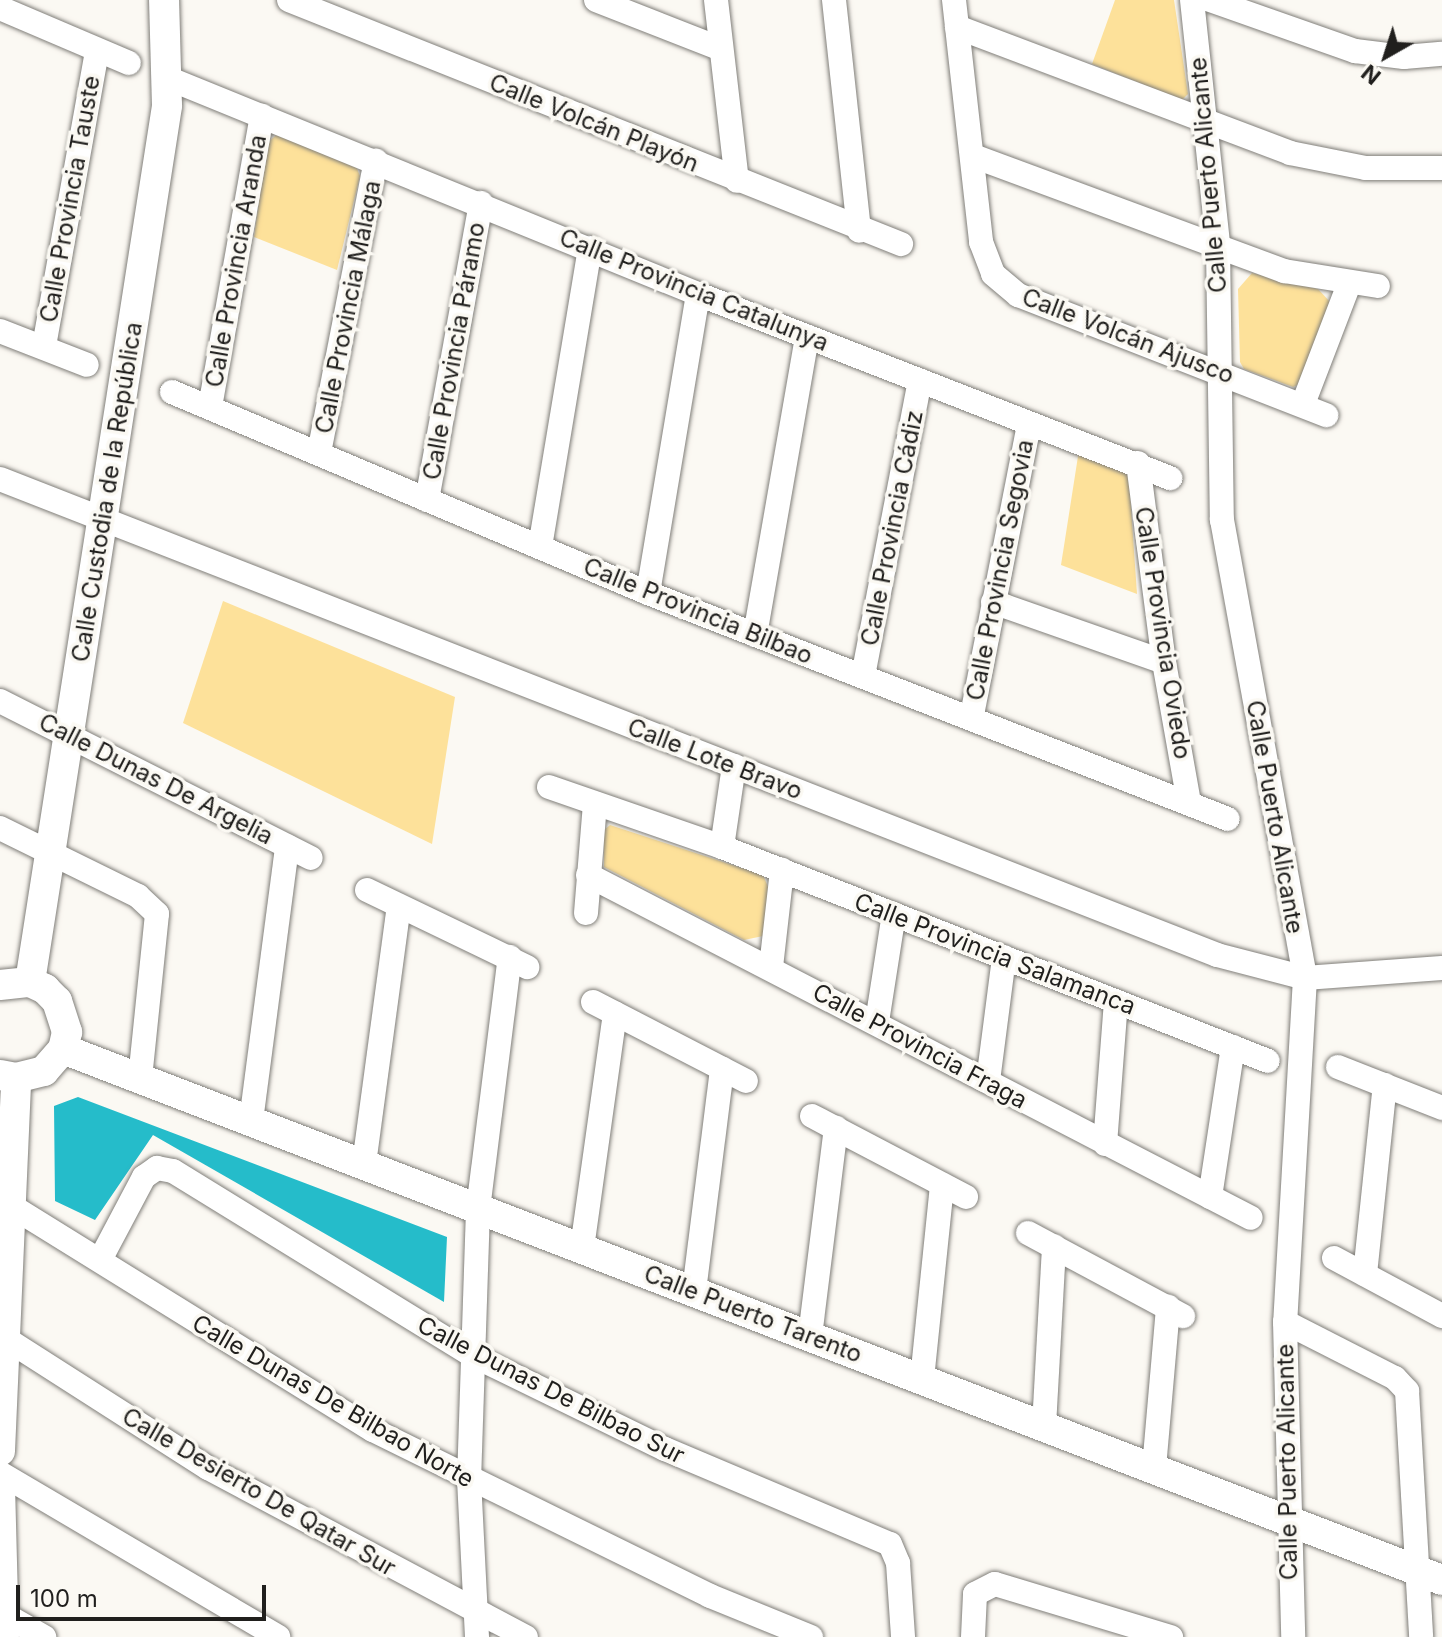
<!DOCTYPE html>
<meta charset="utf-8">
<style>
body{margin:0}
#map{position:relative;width:1442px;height:1637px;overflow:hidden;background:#fbf9f3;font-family:Inter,sans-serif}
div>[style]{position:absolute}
.green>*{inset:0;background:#fde19a}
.water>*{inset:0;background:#25bcca}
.roads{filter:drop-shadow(0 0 2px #807e79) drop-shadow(0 0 2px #807e79)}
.minor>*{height:24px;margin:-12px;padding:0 12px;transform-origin:12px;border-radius:12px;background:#fff}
.major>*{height:30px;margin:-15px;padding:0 15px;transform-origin:15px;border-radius:15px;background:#fff}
span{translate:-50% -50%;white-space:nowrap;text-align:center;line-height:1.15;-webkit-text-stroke:7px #fbf9f3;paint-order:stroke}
.street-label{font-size:24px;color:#201f1d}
.north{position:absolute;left:1346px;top:16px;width:80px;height:80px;-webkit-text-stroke:6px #fbf9f3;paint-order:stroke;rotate:219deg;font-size:22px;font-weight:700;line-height:32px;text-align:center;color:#201f1d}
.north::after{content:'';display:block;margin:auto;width:28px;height:36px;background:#201f1d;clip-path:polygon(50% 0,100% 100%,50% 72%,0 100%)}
.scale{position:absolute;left:16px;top:1585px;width:250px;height:36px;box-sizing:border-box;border:4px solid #201f1d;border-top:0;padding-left:10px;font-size:24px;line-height:28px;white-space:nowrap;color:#201f1d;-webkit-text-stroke:6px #fbf9f3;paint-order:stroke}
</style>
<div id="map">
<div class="green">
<i style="clip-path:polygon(1115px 0,1174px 0,1188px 94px,1182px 100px,1092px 64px)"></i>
<i style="clip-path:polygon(281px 131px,356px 166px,360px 176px,337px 270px,254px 237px,267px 143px)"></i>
<i style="clip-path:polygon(1252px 273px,1318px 289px,1332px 304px,1302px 383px,1293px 387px,1244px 369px,1240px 362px,1238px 289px)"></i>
<i style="clip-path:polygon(1079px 450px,1126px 471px,1129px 479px,1137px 594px,1061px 565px)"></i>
<i style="clip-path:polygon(223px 601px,455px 697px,432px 844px,183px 723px)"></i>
<i style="clip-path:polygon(610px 825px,763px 875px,769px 889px,763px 936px,744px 940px,604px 867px,604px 830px)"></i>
</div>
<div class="water">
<i style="clip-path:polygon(78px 1097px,447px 1237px,444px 1302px,153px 1135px,95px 1220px,55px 1201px,54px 1106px)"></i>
</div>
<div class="roads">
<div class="minor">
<i style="left:289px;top:0;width:659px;rotate:21.74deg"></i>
<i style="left:596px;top:0;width:134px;rotate:21.4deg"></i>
<i style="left:716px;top:0;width:182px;rotate:83.4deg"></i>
<i style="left:834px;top:0;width:232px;rotate:83.8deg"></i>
<i style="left:954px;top:0;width:244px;rotate:83.6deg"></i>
<i style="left:981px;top:242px;width:34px;rotate:69deg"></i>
<i style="left:993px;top:274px;width:33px;rotate:40deg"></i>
<i style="left:1018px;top:295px;width:331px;rotate:21.3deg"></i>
<i style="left:1192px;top:0;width:246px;rotate:83.9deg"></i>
<i style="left:1218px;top:245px;width:275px;rotate:89.2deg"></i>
<i style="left:1222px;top:520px;width:465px;rotate:79.7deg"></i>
<i style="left:1305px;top:978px;width:345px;rotate:93.3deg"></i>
<i style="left:1285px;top:1322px;width:315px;rotate:88.5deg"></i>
<i style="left:1210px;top:0;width:154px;rotate:19.4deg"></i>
<i style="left:1355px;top:51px;width:49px;rotate:7deg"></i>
<i style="left:1404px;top:57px;width:38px;rotate:-5deg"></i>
<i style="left:0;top:8px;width:140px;rotate:23.1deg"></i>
<i style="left:957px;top:27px;width:356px;rotate:20.7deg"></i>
<i style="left:1290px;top:153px;width:77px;rotate:11.2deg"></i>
<i style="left:1366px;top:168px;width:76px"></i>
<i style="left:170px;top:79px;width:570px;rotate:22.16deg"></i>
<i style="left:698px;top:294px;width:507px;rotate:21.3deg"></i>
<i style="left:973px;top:156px;width:332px;rotate:20.3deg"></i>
<i style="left:1284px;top:271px;width:95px;rotate:9.1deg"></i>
<i style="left:0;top:331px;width:93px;rotate:21.3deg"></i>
<i style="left:44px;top:346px;width:300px;rotate:-79.8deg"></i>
<i style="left:172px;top:392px;width:517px;rotate:22.89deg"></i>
<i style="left:648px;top:593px;width:622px;rotate:21.29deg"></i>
<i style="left:1303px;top:404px;width:129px;rotate:-69deg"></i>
<i style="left:210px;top:407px;width:296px;rotate:-79.9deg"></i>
<i style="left:319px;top:453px;width:298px;rotate:-79deg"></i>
<i style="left:1138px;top:463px;width:201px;rotate:82.6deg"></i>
<i style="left:1164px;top:662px;width:143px;rotate:79.9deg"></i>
<i style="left:0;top:479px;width:1307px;rotate:21.36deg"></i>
<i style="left:1217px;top:955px;width:91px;rotate:14.6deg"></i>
<i style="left:1305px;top:978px;width:137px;rotate:-4.2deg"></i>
<i style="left:427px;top:500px;width:302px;rotate:-79.7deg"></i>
<i style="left:540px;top:547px;width:303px;rotate:-80.5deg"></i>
<i style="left:648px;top:593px;width:303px;rotate:-80.5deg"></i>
<i style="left:993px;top:602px;width:181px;rotate:19.3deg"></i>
<i style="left:755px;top:635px;width:303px;rotate:-80.1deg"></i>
<i style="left:863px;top:676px;width:301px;rotate:-79.1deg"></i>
<i style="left:0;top:701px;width:348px;rotate:26.8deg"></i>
<i style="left:972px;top:715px;width:296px;rotate:-78.9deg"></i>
<i style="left:549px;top:787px;width:183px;rotate:19.1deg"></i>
<i style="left:722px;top:847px;width:586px;rotate:21.4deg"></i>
<i style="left:0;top:828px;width:154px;rotate:26.2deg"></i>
<i style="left:138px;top:896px;width:26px;rotate:43deg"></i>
<i style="left:157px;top:914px;width:165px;rotate:95.9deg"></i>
<i style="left:722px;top:847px;width:82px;rotate:-81.6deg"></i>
<i style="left:588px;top:875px;width:746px;rotate:27.35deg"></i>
<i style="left:367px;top:890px;width:178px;rotate:25.7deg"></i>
<i style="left:586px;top:913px;width:110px;rotate:-85.3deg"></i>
<i style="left:771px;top:967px;width:98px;rotate:-83.5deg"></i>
<i style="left:593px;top:1002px;width:172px;rotate:27.3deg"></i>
<i style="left:877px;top:1022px;width:109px;rotate:-81.1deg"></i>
<i style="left:1338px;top:1067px;width:112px;rotate:21.5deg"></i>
<i style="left:988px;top:1081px;width:125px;rotate:-82.6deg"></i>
<i style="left:812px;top:1116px;width:174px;rotate:27.7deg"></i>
<i style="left:251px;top:1121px;width:277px;rotate:-82.5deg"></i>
<i style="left:1105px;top:1144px;width:143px;rotate:-85.6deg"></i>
<i style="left:364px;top:1164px;width:260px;rotate:-82.3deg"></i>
<i style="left:1210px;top:1197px;width:152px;rotate:-81.3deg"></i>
<i style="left:0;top:1199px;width:439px;rotate:31.8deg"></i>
<i style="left:373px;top:1430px;width:376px;rotate:26.2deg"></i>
<i style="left:710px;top:1596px;width:109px;rotate:22.1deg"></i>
<i style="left:1028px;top:1233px;width:176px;rotate:28.2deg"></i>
<i style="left:582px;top:1248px;width:237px;rotate:-82deg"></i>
<i style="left:1334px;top:1258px;width:123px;rotate:28.2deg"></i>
<i style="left:100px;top:1260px;width:94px;rotate:-62.1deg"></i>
<i style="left:144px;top:1177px;width:16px;rotate:-35deg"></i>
<i style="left:157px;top:1168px;width:16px;rotate:11deg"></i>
<i style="left:173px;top:1171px;width:351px;rotate:31.6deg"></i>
<i style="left:472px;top:1355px;width:215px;rotate:26deg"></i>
<i style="left:665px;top:1449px;width:244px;rotate:22.9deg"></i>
<i style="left:890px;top:1544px;width:21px;rotate:67deg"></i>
<i style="left:898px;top:1563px;width:74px;rotate:86.1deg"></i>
<i style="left:1365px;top:1274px;width:190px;rotate:-84deg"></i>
<i style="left:694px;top:1291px;width:224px;rotate:-82.8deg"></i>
<i style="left:1285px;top:1322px;width:123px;rotate:27deg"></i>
<i style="left:1395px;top:1378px;width:18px;rotate:47deg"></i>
<i style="left:1407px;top:1391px;width:246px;rotate:86.7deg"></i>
<i style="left:0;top:1335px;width:247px;rotate:32.6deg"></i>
<i style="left:208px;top:1468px;width:360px;rotate:28deg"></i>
<i style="left:810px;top:1336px;width:210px;rotate:-82.9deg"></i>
<i style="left:922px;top:1379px;width:195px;rotate:-84.1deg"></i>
<i style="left:1044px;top:1426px;width:180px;rotate:-86.8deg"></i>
<i style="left:1154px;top:1468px;width:162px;rotate:-85deg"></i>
<i style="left:0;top:1473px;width:323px;rotate:30.5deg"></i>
<i style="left:0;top:1612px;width:51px;rotate:29.6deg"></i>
<i style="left:477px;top:1637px;width:156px;rotate:-92.9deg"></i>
<i style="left:469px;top:1481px;width:272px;rotate:-88.1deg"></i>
<i style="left:478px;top:1209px;width:254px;rotate:-82.8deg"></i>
<i style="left:973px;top:1637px;width:43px;rotate:-87.3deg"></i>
<i style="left:975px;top:1594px;width:22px;rotate:-27deg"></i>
<i style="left:995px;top:1584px;width:184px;rotate:16.8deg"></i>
</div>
<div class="major">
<i style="left:30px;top:982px;width:887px;rotate:-81.11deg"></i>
<i style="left:167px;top:106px;width:106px;rotate:-91.6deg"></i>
<i style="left:0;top:985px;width:30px;rotate:-6deg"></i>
<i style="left:30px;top:982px;width:17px;rotate:25deg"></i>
<i style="left:45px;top:989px;width:17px;rotate:45deg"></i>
<i style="left:57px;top:1001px;width:33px;rotate:72deg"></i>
<i style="left:67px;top:1032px;width:17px;rotate:103deg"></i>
<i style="left:63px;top:1049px;width:29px;rotate:131deg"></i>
<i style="left:44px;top:1071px;width:29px;rotate:166deg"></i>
<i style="left:16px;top:1078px;width:16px;rotate:-169deg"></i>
<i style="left:63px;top:1049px;width:1478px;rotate:21.06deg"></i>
<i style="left:0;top:1451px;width:373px;rotate:-87.5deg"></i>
<i style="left:0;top:1486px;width:151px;rotate:88.5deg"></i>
</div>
</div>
<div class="street-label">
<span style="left:594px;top:123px;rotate:22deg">Calle Volcán Playón</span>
<span style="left:1208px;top:175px;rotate:-95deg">Calle Puerto Alicante</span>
<span style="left:70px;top:199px;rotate:-80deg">Calle Provincia Tauste</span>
<span style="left:236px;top:261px;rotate:-80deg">Calle Provincia Aranda</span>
<span style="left:694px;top:290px;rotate:22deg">Calle Provincia Catalunya</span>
<span style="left:348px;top:307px;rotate:-79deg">Calle Provincia Málaga</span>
<span style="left:1128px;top:336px;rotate:21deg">Calle Volcán Ajusco</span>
<span style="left:454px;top:351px;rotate:-80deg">Calle Provincia Páramo</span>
<span style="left:107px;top:492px;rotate:-81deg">Calle Custodia de la República</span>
<span style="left:892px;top:528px;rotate:-79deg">Calle Provincia Cádiz</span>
<span style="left:1000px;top:570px;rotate:-79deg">Calle Provincia Segovia</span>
<span style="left:698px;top:611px;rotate:22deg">Calle Provincia Bilbao</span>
<span style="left:1163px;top:633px;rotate:81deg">Calle Provincia Oviedo</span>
<span style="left:715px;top:759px;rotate:21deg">Calle Lote Bravo</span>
<span style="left:156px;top:779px;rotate:27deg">Calle Dunas De Argelia</span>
<span style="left:1275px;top:817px;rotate:80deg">Calle Puerto Alicante</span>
<span style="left:995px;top:954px;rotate:21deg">Calle Provincia Salamanca</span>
<span style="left:920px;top:1046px;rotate:28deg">Calle Provincia Fraga</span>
<span style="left:753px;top:1314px;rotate:21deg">Calle Puerto Tarento</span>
<span style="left:551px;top:1390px;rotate:27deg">Calle Dunas De Bilbao Sur</span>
<span style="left:333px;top:1401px;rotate:30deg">Calle Dunas De Bilbao Norte</span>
<span style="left:1287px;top:1462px;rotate:-91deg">Calle Puerto Alicante</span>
<span style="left:259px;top:1492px;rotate:30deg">Calle Desierto De Qatar Sur</span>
</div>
<div class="north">N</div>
<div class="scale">100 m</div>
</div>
